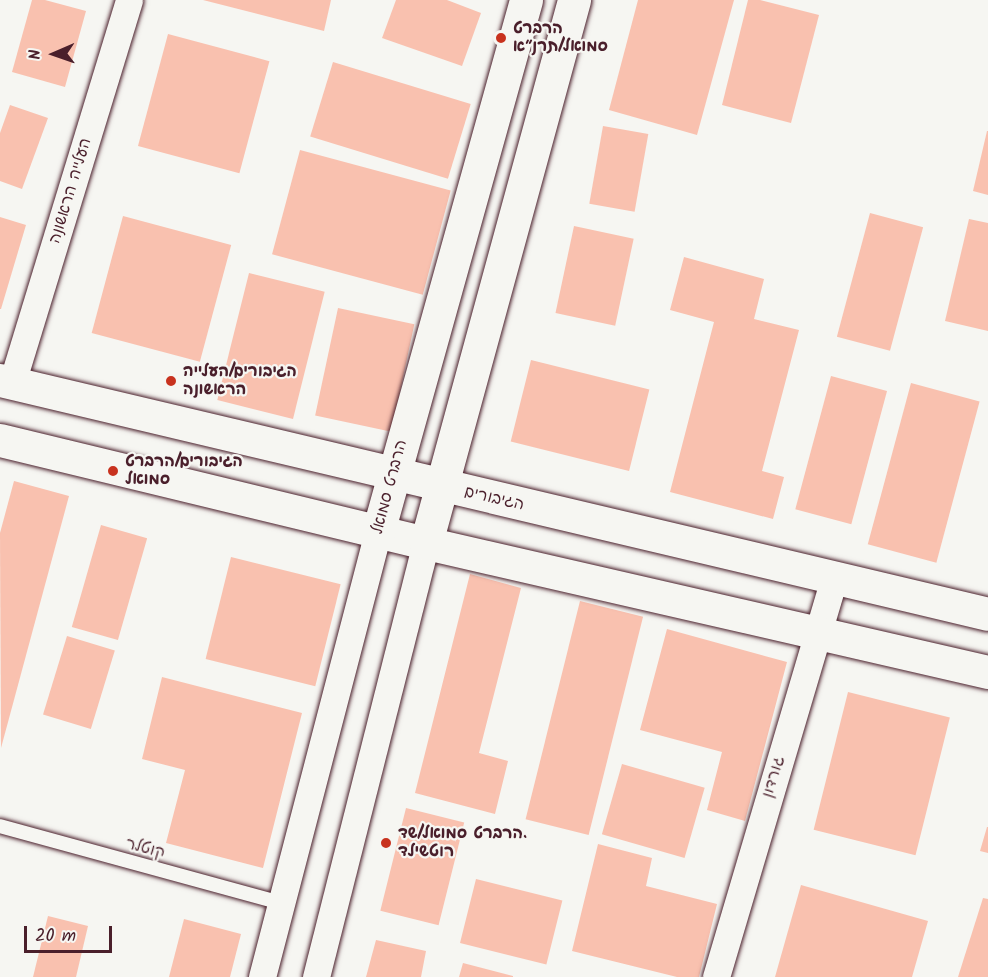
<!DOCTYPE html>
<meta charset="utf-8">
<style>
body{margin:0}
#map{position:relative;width:988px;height:977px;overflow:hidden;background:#f6f6f2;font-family:Kalam,"Playpen Sans Hebrew",sans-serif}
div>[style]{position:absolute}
.building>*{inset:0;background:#f9c1af;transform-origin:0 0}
.roads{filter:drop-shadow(0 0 2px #4a1f2b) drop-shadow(0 0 2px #4a1f2b)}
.service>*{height:14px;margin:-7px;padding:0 7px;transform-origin:7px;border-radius:7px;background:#f6f6f2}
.minor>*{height:27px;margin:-13.5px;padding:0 13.5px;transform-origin:13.5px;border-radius:13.5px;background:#f6f6f2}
.tertiary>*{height:33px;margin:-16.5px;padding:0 16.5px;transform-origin:16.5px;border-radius:16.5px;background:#f6f6f2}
.dots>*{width:16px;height:16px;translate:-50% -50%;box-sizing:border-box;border:3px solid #f6f6f2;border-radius:50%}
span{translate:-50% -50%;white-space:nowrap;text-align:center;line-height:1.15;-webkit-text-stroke:4.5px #f6f6f2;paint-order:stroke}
.poi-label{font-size:16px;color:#4a1f2b;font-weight:700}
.left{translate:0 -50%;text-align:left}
.street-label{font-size:16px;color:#4a1f2b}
.north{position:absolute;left:24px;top:24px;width:60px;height:60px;-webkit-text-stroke:4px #f6f6f2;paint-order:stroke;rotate:268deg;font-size:16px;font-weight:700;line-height:24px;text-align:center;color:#4a1f2b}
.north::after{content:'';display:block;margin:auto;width:21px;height:27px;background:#4a1f2b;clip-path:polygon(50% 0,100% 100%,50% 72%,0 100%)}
.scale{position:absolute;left:24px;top:926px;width:88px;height:27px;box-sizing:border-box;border:3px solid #4a1f2b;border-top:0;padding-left:8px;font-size:18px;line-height:21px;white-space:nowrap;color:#4a1f2b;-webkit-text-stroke:4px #f6f6f2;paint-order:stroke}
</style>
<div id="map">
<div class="building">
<i style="clip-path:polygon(32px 0,45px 0,86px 11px,65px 87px,12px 72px)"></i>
<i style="clip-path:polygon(203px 0,331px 0,324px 31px)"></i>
<i style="clip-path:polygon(396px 0,447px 0,481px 13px,462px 66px,382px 38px)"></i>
<i style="clip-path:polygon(638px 0,734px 0,697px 135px,609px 110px)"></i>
<i style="clip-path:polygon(748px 0,760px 0,819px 15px,791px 123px,722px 105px)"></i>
<i style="left:168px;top:34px;width:105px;height:116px;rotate:15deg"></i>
<i style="left:333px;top:62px;width:144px;height:78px;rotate:17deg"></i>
<i style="clip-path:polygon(10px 105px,48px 118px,22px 189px,0 181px,0 133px)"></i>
<i style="left:603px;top:126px;width:46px;height:79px;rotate:10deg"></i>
<i style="clip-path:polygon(987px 131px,988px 131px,988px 195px,973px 191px)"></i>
<i style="left:300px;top:150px;width:156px;height:108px;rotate:15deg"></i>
<i style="left:870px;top:213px;width:55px;height:128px;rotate:15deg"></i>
<i style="left:123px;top:216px;width:112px;height:121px;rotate:15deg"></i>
<i style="clip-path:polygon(0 217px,26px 225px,1px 309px,0 309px)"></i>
<i style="clip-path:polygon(969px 219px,988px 223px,988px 331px,945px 321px)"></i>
<i style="left:574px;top:226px;width:61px;height:89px;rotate:12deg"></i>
<i style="clip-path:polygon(684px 257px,764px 279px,754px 319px,799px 330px,762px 471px,784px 477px,773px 519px,670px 492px,714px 322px,670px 310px)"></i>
<i style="left:249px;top:273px;width:78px;height:131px;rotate:14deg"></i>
<i style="left:338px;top:308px;width:78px;height:110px;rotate:12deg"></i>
<i style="left:531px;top:360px;width:122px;height:84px;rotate:14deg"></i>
<i style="left:831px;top:376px;width:58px;height:138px;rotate:15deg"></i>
<i style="left:911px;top:383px;width:71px;height:167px;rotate:15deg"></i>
<i style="clip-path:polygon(14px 481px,69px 496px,1px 748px,0 533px)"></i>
<i style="left:101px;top:525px;width:48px;height:106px;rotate:16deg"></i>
<i style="left:231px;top:557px;width:113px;height:105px;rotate:14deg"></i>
<i style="clip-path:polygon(470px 574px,521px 588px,479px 753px,508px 761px,495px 814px,415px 793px)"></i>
<i style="left:580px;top:601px;width:65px;height:225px;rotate:14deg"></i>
<i style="clip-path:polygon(667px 629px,787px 662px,745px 821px,707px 810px,722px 752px,640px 730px)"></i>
<i style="left:67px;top:636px;width:50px;height:82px;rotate:17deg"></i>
<i style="clip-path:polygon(162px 677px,302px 713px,263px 868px,166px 843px,185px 770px,142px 759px)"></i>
<i style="left:848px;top:692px;width:105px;height:142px;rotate:14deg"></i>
<i style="left:622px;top:764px;width:86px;height:73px;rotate:16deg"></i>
<i style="left:406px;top:808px;width:60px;height:106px;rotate:14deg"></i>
<i style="clip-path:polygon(987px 827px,988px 827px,988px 853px,980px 851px)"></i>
<i style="clip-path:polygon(598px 844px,652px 858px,646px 886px,717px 904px,699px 977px,677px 977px,572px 951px)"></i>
<i style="left:476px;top:879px;width:89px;height:66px;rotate:14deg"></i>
<i style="clip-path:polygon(801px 885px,928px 921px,912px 977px,775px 977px)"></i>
<i style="clip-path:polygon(983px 898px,988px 899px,988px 977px,958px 977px)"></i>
<i style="clip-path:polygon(48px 916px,88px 926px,76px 977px,33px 977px)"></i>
<i style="clip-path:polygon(184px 919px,241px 934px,230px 977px,169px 977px)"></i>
<i style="clip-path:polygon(376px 940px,426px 951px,421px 977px,366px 977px)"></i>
<i style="clip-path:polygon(463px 963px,513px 976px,513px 977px,459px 977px)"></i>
</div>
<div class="roads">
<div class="service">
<i style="left:0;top:826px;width:291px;rotate:15.3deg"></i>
</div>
<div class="minor">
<i style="left:12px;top:383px;width:400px;rotate:-73deg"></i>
<i style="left:262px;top:977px;width:460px;rotate:-75.4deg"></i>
<i style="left:316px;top:977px;width:448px;rotate:-75.8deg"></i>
<i style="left:716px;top:977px;width:416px;rotate:-73.5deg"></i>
</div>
<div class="tertiary">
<i style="left:0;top:380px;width:1015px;rotate:13.32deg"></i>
<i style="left:0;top:440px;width:438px;rotate:13.6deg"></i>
<i style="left:426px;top:543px;width:577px;rotate:12.93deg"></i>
<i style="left:378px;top:532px;width:552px;rotate:-74.45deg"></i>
<i style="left:426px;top:543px;width:563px;rotate:-74.75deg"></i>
</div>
</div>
<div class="dots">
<i style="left:501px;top:38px;background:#c8321e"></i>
<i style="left:171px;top:381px;background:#c8321e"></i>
<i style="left:113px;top:471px;background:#c8321e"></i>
<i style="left:386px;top:843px;background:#c8321e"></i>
</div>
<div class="poi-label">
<span class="left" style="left:513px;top:38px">הרברט<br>סמואל/תרנ״א</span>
<span class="left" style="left:183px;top:381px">הגיבורים/העלייה<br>הראשונה</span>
<span class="left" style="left:125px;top:471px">הגיבורים/הרברט<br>סמואל</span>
<span class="left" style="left:398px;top:843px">הרברט סמואל/שד.<br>רוטשילד</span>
</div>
<div class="street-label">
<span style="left:71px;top:191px;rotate:-73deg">העלייה הראשונה</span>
<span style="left:390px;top:487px;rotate:-75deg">הרברט סמואל</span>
<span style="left:494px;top:499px;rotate:13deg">הגיבורים</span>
<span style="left:774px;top:777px;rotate:-73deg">גורדון</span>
<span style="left:145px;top:849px;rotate:15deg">קוטלר</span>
</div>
<div class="north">N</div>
<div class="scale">20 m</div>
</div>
